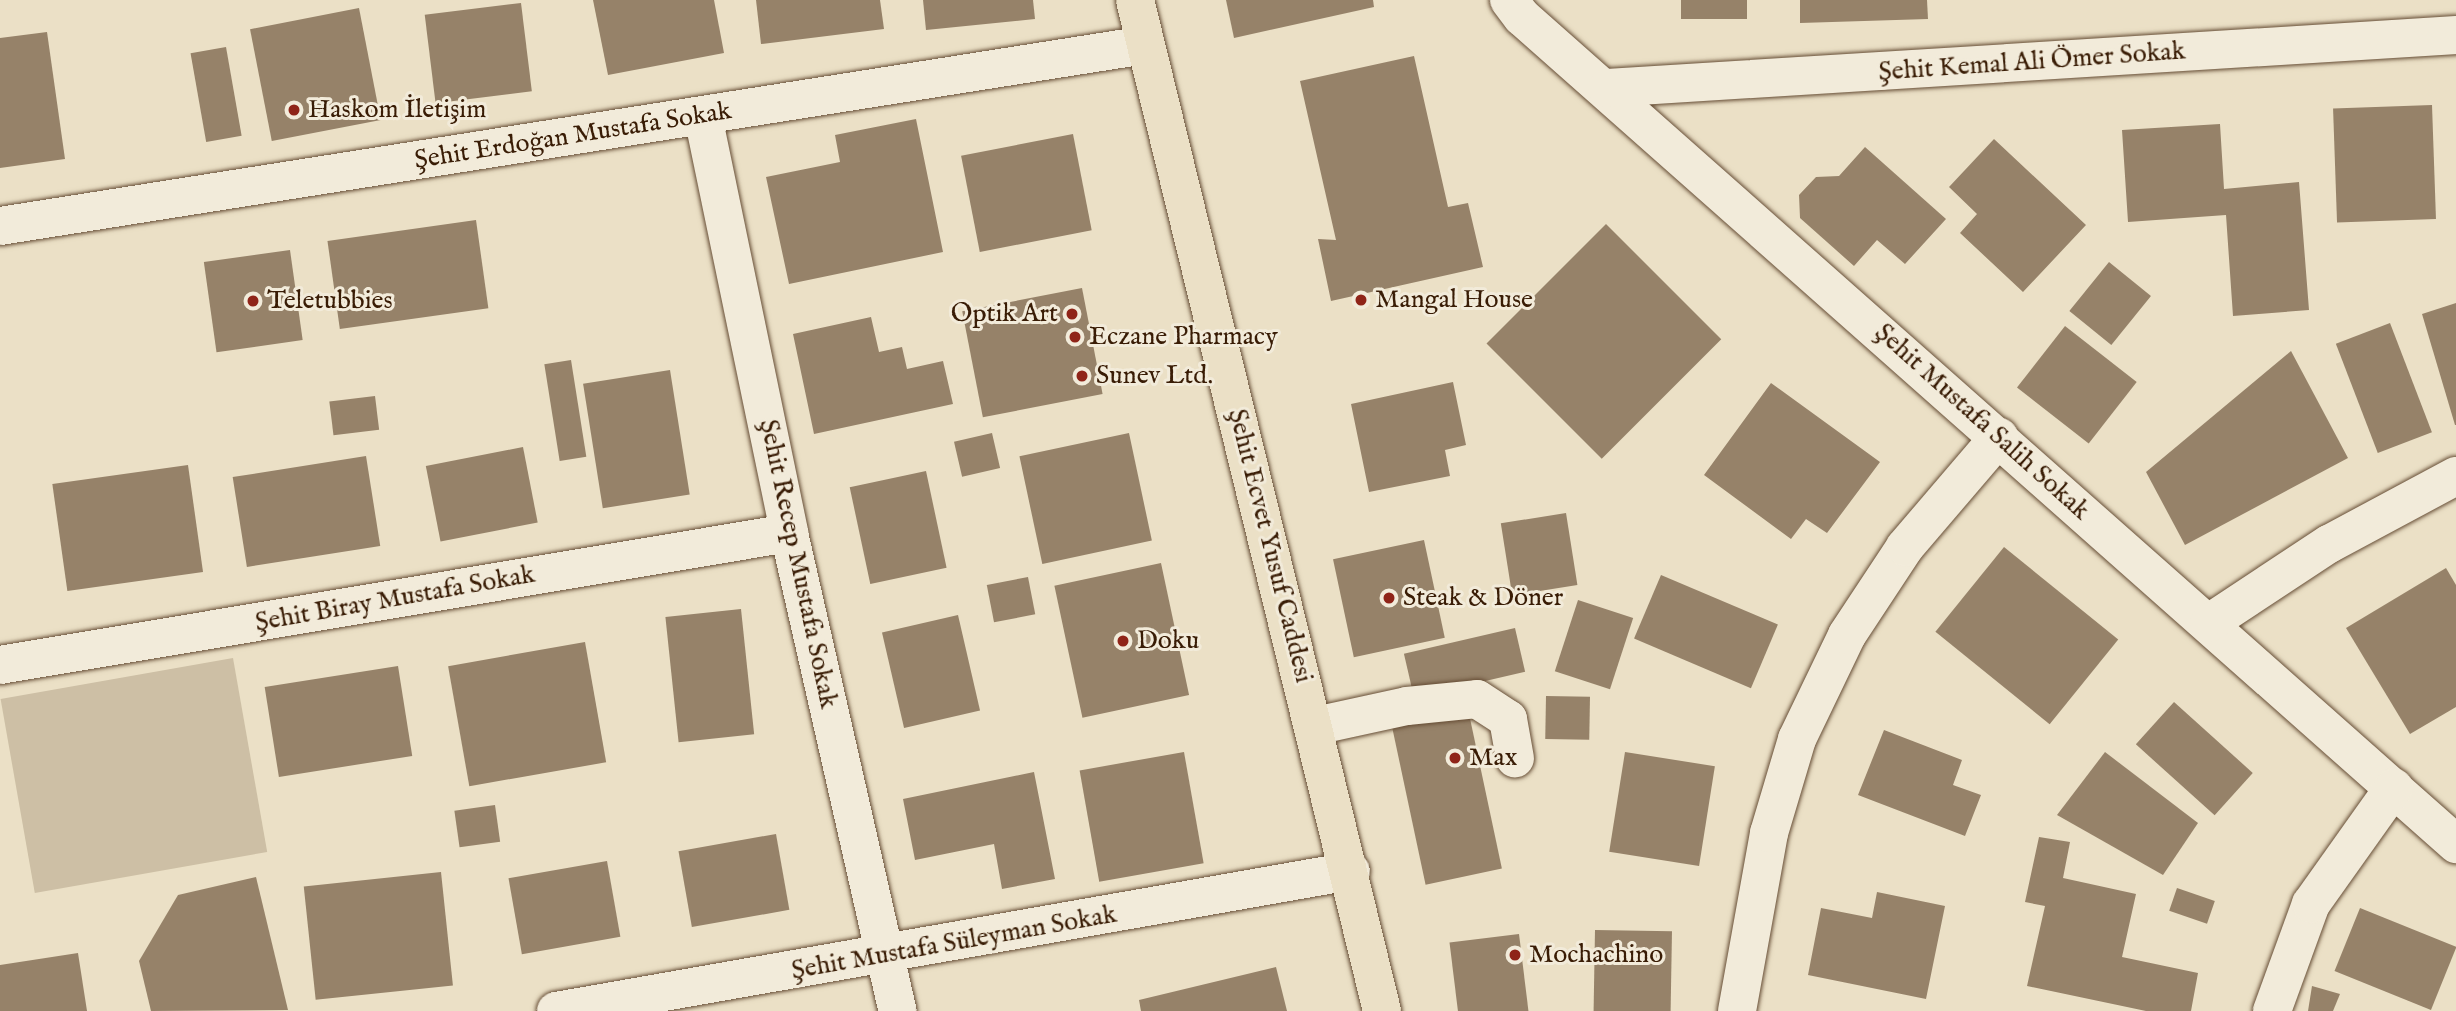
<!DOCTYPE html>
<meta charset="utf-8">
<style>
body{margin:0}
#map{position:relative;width:2456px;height:1011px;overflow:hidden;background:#ebe0c6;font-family:"IM FELL English",serif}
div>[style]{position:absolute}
.green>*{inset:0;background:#cdbfa5;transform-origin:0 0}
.building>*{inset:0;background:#968269;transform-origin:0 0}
.roads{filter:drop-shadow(0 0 2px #664d35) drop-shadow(0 0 2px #664d35)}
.minor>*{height:38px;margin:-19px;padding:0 19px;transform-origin:19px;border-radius:19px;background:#f2ebda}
.major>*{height:38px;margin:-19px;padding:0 19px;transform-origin:19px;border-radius:19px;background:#ebe0c6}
.dots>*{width:19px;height:19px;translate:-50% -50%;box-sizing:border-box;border:4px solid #f2ebda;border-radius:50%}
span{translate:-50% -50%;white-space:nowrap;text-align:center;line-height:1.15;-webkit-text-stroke:6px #f2ebda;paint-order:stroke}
.street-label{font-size:26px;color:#391c05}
.poi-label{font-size:26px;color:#391c05}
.left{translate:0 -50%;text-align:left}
.right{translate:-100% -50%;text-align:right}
</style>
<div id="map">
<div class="green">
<i style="left:233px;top:658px;width:197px;height:236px;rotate:80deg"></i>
</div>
<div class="building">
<i style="clip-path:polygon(593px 0,714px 0,724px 53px,608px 75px)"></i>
<i style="clip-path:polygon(756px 0,880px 0,884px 29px,761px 44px)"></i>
<i style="clip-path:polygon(923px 0,1033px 0,1035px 19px,926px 30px)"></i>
<i style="clip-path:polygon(1226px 0,1373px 0,1374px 7px,1234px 38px)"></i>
<i style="left:1681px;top:0;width:66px;height:19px"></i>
<i style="clip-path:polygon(1800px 0,1927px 0,1928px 19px,1800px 23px)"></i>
<i style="left:521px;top:3px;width:89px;height:97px;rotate:83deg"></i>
<i style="left:359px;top:8px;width:114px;height:111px;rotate:79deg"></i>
<i style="clip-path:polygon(47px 32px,65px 159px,0 168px,0 38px)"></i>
<i style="left:226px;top:47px;width:90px;height:36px;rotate:80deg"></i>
<i style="clip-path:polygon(1414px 56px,1448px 207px,1468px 203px,1483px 267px,1331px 301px,1318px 239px,1336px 240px,1300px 81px)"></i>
<i style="left:2432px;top:105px;width:114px;height:99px;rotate:88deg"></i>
<i style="clip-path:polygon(916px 119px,943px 252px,789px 284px,766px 177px,840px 162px,835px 135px)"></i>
<i style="clip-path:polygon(2220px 124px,2224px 189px,2299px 182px,2309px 310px,2233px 316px,2226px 215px,2128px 222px,2122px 130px)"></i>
<i style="left:1073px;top:134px;width:98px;height:114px;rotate:79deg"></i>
<i style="clip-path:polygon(1994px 139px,2086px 225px,2023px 292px,1960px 233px,1977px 214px,1949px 187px)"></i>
<i style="clip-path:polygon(1865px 147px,1946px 219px,1905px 264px,1877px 240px,1854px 266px,1800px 218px,1799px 195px,1816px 177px,1839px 176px)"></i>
<i style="left:476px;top:220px;width:89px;height:150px;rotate:82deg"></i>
<i style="left:1606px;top:224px;width:163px;height:169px;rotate:45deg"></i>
<i style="left:290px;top:250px;width:91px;height:87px;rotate:82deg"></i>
<i style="left:2109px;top:262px;width:54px;height:63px;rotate:39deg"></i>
<i style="left:1082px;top:288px;width:108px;height:122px;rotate:79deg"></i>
<i style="clip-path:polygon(2456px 303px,2456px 425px,2455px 425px,2422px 314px)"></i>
<i style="clip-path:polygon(871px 317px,879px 352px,902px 347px,907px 369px,943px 361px,953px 404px,814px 434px,793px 334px)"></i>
<i style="left:2390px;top:323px;width:117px;height:58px;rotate:69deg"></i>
<i style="left:2065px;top:326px;width:91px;height:78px;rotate:38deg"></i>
<i style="clip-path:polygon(2291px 351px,2348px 458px,2185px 545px,2146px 472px)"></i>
<i style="left:571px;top:360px;width:98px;height:27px;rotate:81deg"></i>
<i style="left:670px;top:370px;width:126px;height:88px;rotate:81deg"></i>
<i style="clip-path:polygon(1453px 382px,1466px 445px,1445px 450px,1450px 476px,1369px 492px,1351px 404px)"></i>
<i style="clip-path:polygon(1771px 383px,1880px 462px,1827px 533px,1806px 519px,1791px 539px,1704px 475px)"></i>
<i style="left:375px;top:396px;width:34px;height:46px;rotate:83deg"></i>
<i style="left:992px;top:433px;width:36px;height:39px;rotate:77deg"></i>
<i style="left:1129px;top:433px;width:110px;height:112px;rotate:78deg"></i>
<i style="left:523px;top:447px;width:77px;height:99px;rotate:79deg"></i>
<i style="left:366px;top:456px;width:91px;height:135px;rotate:81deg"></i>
<i style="left:188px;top:465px;width:108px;height:137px;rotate:82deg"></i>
<i style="left:926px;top:471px;width:99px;height:78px;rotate:78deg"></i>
<i style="left:1566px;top:513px;width:73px;height:66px;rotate:81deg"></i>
<i style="left:1424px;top:540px;width:100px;height:93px;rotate:78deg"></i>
<i style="left:2004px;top:547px;width:147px;height:109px;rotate:39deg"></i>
<i style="left:1161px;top:563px;width:135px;height:109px;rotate:78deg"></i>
<i style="clip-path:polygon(2446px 568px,2456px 585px,2456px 707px,2410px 734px,2346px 628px)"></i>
<i style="left:1661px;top:575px;width:127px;height:69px;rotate:23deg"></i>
<i style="left:1028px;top:577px;width:38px;height:42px;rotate:79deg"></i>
<i style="left:1578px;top:600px;width:58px;height:75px;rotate:18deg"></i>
<i style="left:741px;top:609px;width:126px;height:76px;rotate:84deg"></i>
<i style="left:958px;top:615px;width:98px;height:78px;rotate:77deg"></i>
<i style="left:1515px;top:628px;width:45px;height:114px;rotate:77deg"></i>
<i style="left:585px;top:642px;width:122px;height:139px;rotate:80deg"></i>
<i style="left:398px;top:666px;width:91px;height:135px;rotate:81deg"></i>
<i style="left:1546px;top:696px;width:44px;height:43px;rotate:1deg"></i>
<i style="left:2174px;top:702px;width:106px;height:57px;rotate:42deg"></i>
<i style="left:1468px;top:709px;width:163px;height:78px;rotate:78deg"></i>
<i style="clip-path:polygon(1884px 730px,1962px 760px,1953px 785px,1981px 795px,1965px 836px,1858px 795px)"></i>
<i style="left:1184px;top:752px;width:113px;height:106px;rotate:80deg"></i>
<i style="left:1625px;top:752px;width:91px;height:101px;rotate:9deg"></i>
<i style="clip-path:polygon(2105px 752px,2198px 823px,2163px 875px,2057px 815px)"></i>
<i style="clip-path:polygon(1034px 772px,1055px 879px,1002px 889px,994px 844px,915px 860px,903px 799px)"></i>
<i style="left:495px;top:805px;width:37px;height:41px;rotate:82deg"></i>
<i style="left:776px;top:834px;width:77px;height:99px;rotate:80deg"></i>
<i style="clip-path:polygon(2039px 837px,2070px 842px,2063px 878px,2136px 894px,2122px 957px,2198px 973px,2191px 1011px,2146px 1011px,2027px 986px,2045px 906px,2025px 902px)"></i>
<i style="left:607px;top:861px;width:77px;height:100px;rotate:80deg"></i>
<i style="left:441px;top:872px;width:114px;height:138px;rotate:84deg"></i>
<i style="clip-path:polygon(256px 877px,288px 1010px,151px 1011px,139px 961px,178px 895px)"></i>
<i style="left:2177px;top:888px;width:40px;height:24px;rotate:19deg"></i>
<i style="clip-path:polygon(1877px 892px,1945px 906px,1926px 999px,1808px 975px,1821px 908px,1872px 918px)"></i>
<i style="left:2360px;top:908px;width:104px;height:68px;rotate:22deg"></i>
<i style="left:1595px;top:930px;width:77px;height:81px;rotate:1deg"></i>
<i style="left:1519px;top:934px;width:78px;height:70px;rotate:83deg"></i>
<i style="clip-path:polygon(78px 953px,87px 1011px,0 1011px,0 965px)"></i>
<i style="clip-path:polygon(1276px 967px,1287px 1011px,1141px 1011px,1139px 1000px)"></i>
<i style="clip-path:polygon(2312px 986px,2340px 994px,2333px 1011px,2308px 1011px)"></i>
</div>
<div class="roads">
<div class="minor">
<i style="left:1509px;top:0;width:21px;rotate:53deg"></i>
<i style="left:1522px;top:17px;width:1248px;rotate:41.52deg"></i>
<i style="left:1607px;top:88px;width:851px;rotate:-3.57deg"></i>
<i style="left:703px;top:116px;width:426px;rotate:78.3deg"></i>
<i style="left:789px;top:533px;width:490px;rotate:77.2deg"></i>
<i style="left:0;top:226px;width:1160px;rotate:-8.98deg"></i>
<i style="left:2209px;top:623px;width:144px;rotate:-33.4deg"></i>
<i style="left:2329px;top:544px;width:144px;rotate:-28.2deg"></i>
<i style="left:0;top:665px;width:800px;rotate:-9.5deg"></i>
<i style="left:1315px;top:726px;width:94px;rotate:-12.3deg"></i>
<i style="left:1407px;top:706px;width:70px;rotate:-5.7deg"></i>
<i style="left:1477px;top:699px;width:37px;rotate:33deg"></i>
<i style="left:1508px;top:719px;width:40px;rotate:80deg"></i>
<i style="left:556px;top:1011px;width:807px;rotate:-9.99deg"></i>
<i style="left:1737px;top:1011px;width:181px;rotate:-79.8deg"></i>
<i style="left:1769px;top:833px;width:98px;rotate:-73.4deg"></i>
<i style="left:1797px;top:739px;width:115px;rotate:-64.3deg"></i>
<i style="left:1847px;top:635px;width:105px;rotate:-56.6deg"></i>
<i style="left:1905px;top:547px;width:145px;rotate:-49.5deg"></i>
<i style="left:2272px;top:1011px;width:114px;rotate:-70deg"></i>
<i style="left:2311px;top:904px;width:143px;rotate:-54.6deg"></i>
</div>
<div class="major">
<i style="left:1135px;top:0;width:1041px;rotate:76.27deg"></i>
</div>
</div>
<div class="dots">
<i style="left:294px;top:110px;background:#8f2418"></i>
<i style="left:1361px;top:300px;background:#8f2418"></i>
<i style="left:253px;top:301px;background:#8f2418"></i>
<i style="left:1072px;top:314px;background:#8f2418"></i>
<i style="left:1075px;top:337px;background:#8f2418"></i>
<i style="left:1082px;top:376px;background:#8f2418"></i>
<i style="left:1389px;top:598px;background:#8f2418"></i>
<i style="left:1123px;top:641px;background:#8f2418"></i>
<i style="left:1455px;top:758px;background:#8f2418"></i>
<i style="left:1515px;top:955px;background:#8f2418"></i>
</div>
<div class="street-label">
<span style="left:2032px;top:62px;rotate:-4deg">Şehit Kemal Ali Ömer Sokak</span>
<span style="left:573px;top:136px;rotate:-9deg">Şehit Erdoğan Mustafa Sokak</span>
<span style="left:1982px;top:422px;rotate:42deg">Şehit Mustafa Salih Sokak</span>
<span style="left:1270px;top:546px;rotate:76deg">Şehit Ecvet Yusuf Caddesi</span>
<span style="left:798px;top:564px;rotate:78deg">Şehit Recep Mustafa Sokak</span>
<span style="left:395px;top:599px;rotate:-10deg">Şehit Biray Mustafa Sokak</span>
<span style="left:954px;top:943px;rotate:-10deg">Şehit Mustafa Süleyman Sokak</span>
</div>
<div class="poi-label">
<span class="left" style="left:308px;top:110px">Haskom İletişim</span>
<span class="left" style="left:1375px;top:300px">Mangal House</span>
<span class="left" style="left:267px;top:301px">Teletubbies</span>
<span class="right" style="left:1058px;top:314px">Optik Art</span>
<span class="left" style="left:1089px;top:337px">Eczane Pharmacy</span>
<span class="left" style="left:1096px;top:376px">Sunev Ltd.</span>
<span class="left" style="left:1403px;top:598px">Steak &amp; Döner</span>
<span class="left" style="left:1137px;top:641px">Doku</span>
<span class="left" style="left:1469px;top:758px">Max</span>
<span class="left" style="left:1529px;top:955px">Mochachino</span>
</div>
</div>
